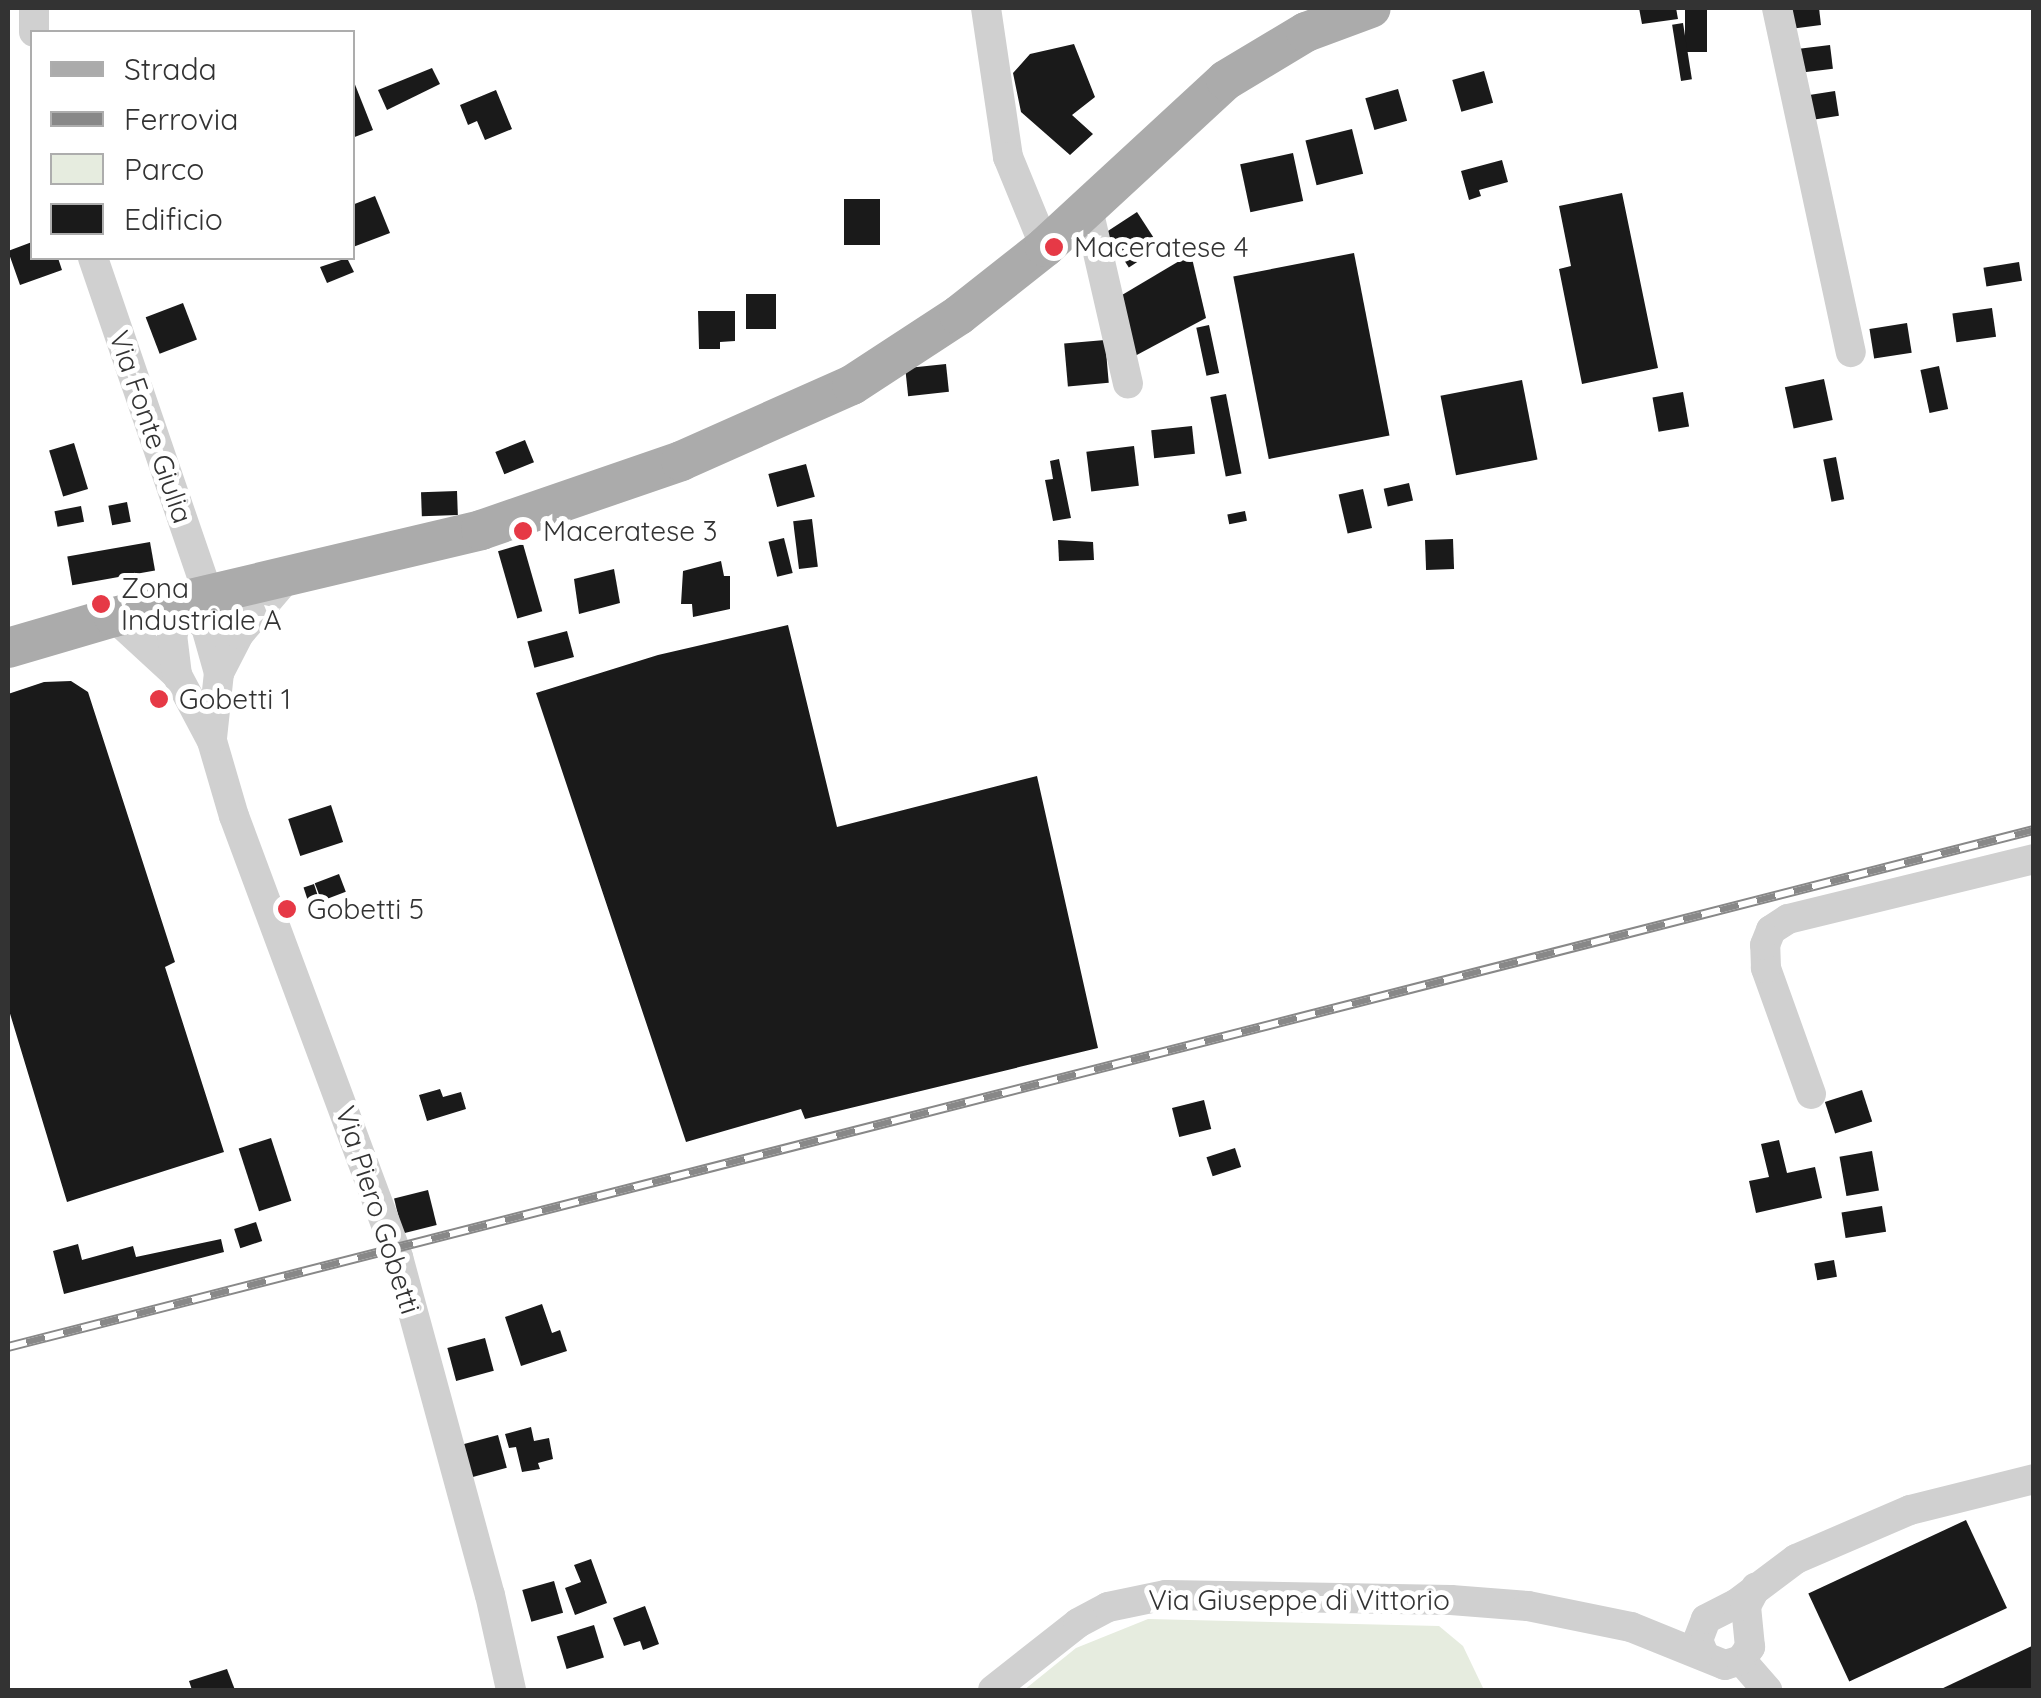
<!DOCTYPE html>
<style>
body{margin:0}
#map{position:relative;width:2041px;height:1698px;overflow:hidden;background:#fff;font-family:Quicksand,sans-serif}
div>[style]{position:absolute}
.green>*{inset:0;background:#e6ecdf}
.building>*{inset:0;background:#1a1a1a;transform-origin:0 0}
.minor>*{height:30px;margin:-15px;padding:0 15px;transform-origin:15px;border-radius:15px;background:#d0d0d0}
.major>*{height:40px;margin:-20px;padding:0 20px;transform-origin:20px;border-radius:20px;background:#ababab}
.rail>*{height:10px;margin-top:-5px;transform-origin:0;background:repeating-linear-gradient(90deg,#fff 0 19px,#888 0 38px);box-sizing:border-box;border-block:2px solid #888}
.dots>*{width:28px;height:28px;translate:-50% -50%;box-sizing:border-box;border:5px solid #fff;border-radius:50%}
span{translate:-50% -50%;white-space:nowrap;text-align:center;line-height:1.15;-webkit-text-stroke:10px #fff;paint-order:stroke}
.poi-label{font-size:28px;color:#333}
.left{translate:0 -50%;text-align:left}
.street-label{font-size:28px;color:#333}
.frame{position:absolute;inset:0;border:10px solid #333;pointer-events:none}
.legend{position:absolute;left:30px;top:30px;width:325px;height:230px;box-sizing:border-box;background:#fff;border:2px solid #adadad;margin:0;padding:12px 18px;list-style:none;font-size:30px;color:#333}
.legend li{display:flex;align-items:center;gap:20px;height:50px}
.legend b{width:50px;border:2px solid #adadad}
</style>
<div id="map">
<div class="green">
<i style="clip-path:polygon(1148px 1619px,1439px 1626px,1463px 1646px,1484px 1690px,1024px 1690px,1076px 1648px)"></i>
</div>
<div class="building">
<i style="clip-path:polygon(1639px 8px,1676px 8px,1678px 19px,1642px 24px)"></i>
<i style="left:1685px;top:8px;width:22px;height:44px"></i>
<i style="clip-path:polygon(1787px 8px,1819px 8px,1821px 25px,1790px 29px)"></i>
<i style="left:1683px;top:23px;width:57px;height:11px;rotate:81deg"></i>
<i style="clip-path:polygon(1074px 44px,1095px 97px,1072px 115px,1093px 134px,1070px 155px,1021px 112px,1013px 73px,1030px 54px)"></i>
<i style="left:1830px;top:45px;width:24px;height:31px;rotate:83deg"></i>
<i style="clip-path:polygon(432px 68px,440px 84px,387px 110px,378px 90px)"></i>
<i style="left:1484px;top:71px;width:33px;height:33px;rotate:74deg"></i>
<i style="clip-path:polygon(352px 77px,373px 130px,352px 138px)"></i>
<i style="left:1398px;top:89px;width:33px;height:34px;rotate:74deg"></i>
<i style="clip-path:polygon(496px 90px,512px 129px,485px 140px,477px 121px,468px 125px,460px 105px)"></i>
<i style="left:1835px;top:91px;width:25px;height:31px;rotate:81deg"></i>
<i style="left:1352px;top:129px;width:46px;height:48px;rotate:76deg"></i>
<i style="left:1293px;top:153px;width:49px;height:54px;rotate:78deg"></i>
<i style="clip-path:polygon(1502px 160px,1508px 182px,1479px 190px,1481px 196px,1469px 200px,1461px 171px)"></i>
<i style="clip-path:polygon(1622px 193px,1658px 368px,1582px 384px,1559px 269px,1571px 266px,1559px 206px)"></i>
<i style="clip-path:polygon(375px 196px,390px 233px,353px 247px,352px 205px)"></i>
<i style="left:844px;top:199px;width:36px;height:46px"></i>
<i style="left:1137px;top:212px;width:42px;height:37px;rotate:57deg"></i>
<i style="clip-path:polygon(32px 242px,32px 258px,58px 258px,62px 270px,20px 285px,8px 251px)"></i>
<i style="left:1354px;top:253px;width:186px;height:123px;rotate:79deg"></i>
<i style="clip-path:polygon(1191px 254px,1206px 318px,1133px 357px,1122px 295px)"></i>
<i style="clip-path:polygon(347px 258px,354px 272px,327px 283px,320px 267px)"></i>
<i style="left:2019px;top:262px;width:19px;height:36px;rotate:81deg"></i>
<i style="left:746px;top:294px;width:30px;height:35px"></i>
<i style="left:183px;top:303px;width:39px;height:40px;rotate:69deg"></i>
<i style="left:1992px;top:308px;width:29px;height:40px;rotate:82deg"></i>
<i style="clip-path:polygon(698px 311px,735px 311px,735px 341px,720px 342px,720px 349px,699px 349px)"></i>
<i style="left:1907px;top:323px;width:30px;height:38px;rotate:81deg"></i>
<i style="left:1209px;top:325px;width:49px;height:13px;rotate:78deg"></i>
<i style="left:1105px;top:340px;width:43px;height:41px;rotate:85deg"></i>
<i style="left:946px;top:364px;width:28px;height:41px;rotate:84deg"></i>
<i style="left:1939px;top:366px;width:44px;height:19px;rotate:78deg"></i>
<i style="left:1824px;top:379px;width:42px;height:40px;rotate:78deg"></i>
<i style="left:1522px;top:380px;width:81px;height:83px;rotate:79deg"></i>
<i style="left:1683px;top:392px;width:35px;height:31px;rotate:80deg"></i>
<i style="left:1226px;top:394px;width:81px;height:16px;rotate:79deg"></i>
<i style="left:1192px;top:426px;width:28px;height:41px;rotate:84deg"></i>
<i style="left:525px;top:440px;width:24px;height:32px;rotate:68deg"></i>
<i style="left:74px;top:443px;width:48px;height:26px;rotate:73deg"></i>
<i style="left:1134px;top:446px;width:40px;height:48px;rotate:83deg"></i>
<i style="left:1836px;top:457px;width:43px;height:13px;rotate:79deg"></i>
<i style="clip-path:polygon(1059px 459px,1071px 518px,1053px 521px,1045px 480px,1053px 479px,1050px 461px)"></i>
<i style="left:806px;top:464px;width:34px;height:39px;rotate:75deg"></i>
<i style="left:1409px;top:483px;width:18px;height:26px;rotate:77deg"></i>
<i style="left:1363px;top:489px;width:40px;height:25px;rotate:77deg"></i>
<i style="left:457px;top:491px;width:24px;height:36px;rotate:88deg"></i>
<i style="left:127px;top:502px;width:20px;height:19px;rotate:79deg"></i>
<i style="left:81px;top:506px;width:16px;height:27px;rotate:79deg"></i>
<i style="left:1245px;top:511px;width:10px;height:18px;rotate:79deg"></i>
<i style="left:812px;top:519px;width:48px;height:19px;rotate:83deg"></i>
<i style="left:784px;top:538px;width:36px;height:16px;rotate:76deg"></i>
<i style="left:1453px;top:539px;width:30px;height:28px;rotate:88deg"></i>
<i style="clip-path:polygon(1058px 540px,1093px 542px,1094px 560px,1059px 561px)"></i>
<i style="left:150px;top:542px;width:29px;height:84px;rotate:80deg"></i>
<i style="left:523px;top:544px;width:70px;height:26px;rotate:74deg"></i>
<i style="clip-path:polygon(721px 561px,724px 576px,730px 576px,730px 609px,693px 617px,692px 604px,681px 604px,683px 571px)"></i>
<i style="clip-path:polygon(614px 569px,620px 603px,579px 614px,574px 579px)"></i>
<i style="clip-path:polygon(788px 625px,837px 827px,1037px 776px,1098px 1048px,805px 1119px,801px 1109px,686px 1142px,536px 693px,658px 655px)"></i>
<i style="left:567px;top:631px;width:27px;height:41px;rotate:75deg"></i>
<i style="clip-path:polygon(71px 681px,88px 692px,175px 962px,165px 967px,224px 1152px,67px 1202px,8px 1007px,8px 694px,44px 682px)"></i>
<i style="left:331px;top:805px;width:39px;height:45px;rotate:72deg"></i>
<i style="left:339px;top:874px;width:19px;height:26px;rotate:69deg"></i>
<i style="left:314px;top:884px;width:16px;height:11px;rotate:72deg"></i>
<i style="clip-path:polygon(440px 1089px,443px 1097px,461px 1092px,466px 1109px,427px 1121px,419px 1095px)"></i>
<i style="left:1862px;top:1090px;width:33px;height:39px;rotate:72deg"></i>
<i style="left:1204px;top:1100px;width:30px;height:33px;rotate:76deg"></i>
<i style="left:271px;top:1138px;width:66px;height:34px;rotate:72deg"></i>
<i style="clip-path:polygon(1779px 1140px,1787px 1173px,1815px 1167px,1822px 1198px,1756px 1213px,1749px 1181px,1769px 1177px,1761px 1144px)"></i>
<i style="left:1235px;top:1148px;width:20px;height:30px;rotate:72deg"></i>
<i style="left:1872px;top:1151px;width:40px;height:33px;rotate:80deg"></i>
<i style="left:428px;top:1190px;width:36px;height:35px;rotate:76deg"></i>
<i style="left:1882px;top:1206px;width:26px;height:41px;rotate:81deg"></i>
<i style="left:256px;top:1222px;width:20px;height:23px;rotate:72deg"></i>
<i style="clip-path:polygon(221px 1239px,224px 1252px,64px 1294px,53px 1251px,78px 1244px,82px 1260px,133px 1246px,136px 1257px)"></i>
<i style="left:1834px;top:1260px;width:17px;height:20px;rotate:80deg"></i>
<i style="clip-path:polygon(542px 1304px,552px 1333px,560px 1330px,567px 1351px,521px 1366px,505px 1317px)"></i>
<i style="left:485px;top:1338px;width:34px;height:39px;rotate:75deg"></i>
<i style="clip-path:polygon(531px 1427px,534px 1441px,549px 1438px,553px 1459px,538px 1463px,540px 1469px,522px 1472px,516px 1447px,509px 1448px,505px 1434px)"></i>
<i style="left:498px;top:1435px;width:34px;height:39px;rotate:75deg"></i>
<i style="left:1966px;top:1520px;width:97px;height:174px;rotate:65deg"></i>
<i style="clip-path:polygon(591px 1559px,607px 1603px,575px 1615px,565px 1588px,581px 1582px,574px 1565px)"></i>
<i style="left:554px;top:1581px;width:33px;height:33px;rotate:74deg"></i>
<i style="clip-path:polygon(645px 1606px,659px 1644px,643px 1650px,640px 1641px,624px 1646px,613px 1618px)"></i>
<i style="left:594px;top:1625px;width:34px;height:39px;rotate:73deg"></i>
<i style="clip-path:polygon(2034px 1645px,2034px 1690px,1939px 1690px)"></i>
<i style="clip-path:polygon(227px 1669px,235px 1690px,192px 1690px,189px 1681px)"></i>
</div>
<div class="minor">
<i style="left:986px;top:8px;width:151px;rotate:81.6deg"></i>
<i style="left:1008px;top:157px;width:97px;rotate:67.7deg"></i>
<i style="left:1777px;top:8px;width:352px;rotate:77.9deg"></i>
<i style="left:34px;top:32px;width:24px;rotate:-90deg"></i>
<i style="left:1088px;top:209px;width:179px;rotate:77.1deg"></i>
<i style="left:93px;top:258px;width:358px;rotate:71.1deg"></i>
<i style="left:114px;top:617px;width:86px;rotate:42.6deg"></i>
<i style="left:177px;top:675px;width:75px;rotate:62.1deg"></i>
<i style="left:212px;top:741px;width:78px;rotate:73.7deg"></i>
<i style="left:234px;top:816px;width:471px;rotate:69.6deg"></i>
<i style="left:398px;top:1257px;width:350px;rotate:74.8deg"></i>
<i style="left:490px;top:1595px;width:97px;rotate:77.5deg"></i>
<i style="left:177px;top:675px;width:39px;rotate:-97deg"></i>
<i style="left:172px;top:636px;width:34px;rotate:-73deg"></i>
<i style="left:182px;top:603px;width:34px;rotate:45deg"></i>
<i style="left:206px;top:627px;width:48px;rotate:74.2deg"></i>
<i style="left:212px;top:738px;width:65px;rotate:-83.9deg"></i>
<i style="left:219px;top:673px;width:44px;rotate:-62.9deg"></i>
<i style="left:239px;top:634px;width:71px;rotate:-49.6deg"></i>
<i style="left:1811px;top:1094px;width:134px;rotate:-109.7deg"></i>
<i style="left:1766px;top:968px;width:23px;rotate:-92deg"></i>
<i style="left:1765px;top:945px;width:16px;rotate:-68deg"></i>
<i style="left:1771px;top:930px;width:20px;rotate:-33deg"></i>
<i style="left:1788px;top:919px;width:253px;rotate:-13.7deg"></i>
<i style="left:1704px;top:1655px;width:16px;rotate:-112deg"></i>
<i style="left:1698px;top:1640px;width:22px;rotate:-69deg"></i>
<i style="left:1706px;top:1619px;width:34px;rotate:-27deg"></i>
<i style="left:1736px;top:1604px;width:75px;rotate:-36.9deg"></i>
<i style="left:1796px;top:1559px;width:124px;rotate:-23.3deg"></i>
<i style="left:1910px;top:1510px;width:128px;rotate:-14deg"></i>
<i style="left:1741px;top:1660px;width:40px;rotate:49deg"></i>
<i style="left:993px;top:1690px;width:108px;rotate:-38.2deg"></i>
<i style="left:1078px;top:1623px;width:34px;rotate:-28deg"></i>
<i style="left:1108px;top:1607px;width:59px;rotate:-11.7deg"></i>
<i style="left:1166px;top:1595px;width:285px;rotate:1deg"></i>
<i style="left:1451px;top:1600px;width:77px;rotate:4.5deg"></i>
<i style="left:1528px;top:1606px;width:105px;rotate:11.5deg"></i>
<i style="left:1631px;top:1627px;width:101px;rotate:22deg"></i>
<i style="left:1725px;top:1665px;width:17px;rotate:-17deg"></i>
<i style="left:1741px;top:1660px;width:16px;rotate:-55deg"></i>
<i style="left:1750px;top:1647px;width:41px;rotate:-95.6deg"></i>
<i style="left:1746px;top:1606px;width:21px;rotate:-62deg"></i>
</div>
<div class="major">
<i style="left:8px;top:648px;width:110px;rotate:-16.3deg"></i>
<i style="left:114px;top:617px;width:377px;rotate:-13.3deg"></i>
<i style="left:481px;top:530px;width:212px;rotate:-19deg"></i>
<i style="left:681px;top:461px;width:187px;rotate:-24deg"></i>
<i style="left:852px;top:385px;width:128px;rotate:-33.2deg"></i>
<i style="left:959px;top:315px;width:110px;rotate:-38.3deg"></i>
<i style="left:1045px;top:247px;width:246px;rotate:-42.7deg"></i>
<i style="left:1226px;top:80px;width:93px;rotate:-31deg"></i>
<i style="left:1306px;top:32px;width:69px;rotate:-20.3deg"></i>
</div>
<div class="rail">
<i style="left:8px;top:1347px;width:2091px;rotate:-14.32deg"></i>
</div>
<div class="dots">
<i style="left:1054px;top:247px;background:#e63946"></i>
<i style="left:523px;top:531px;background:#e63946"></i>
<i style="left:101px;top:604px;background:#e63946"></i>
<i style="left:159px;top:699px;background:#e63946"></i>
<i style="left:287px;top:909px;background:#e63946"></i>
</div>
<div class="poi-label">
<span class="left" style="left:1074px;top:247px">Maceratese 4</span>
<span class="left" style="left:543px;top:531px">Maceratese 3</span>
<span class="left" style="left:121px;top:604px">Zona<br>Industriale A</span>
<span class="left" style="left:179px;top:699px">Gobetti 1</span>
<span class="left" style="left:307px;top:909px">Gobetti 5</span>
</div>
<div class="street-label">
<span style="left:151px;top:427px;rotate:71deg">Via Fonte Giulia</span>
<span style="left:378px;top:1210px;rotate:72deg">Via Piero Gobetti</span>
<span style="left:1299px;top:1600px">Via Giuseppe di Vittorio</span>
</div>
<div class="frame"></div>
<ul class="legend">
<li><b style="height:12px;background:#ababab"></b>Strada</li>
<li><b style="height:12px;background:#888"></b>Ferrovia</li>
<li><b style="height:28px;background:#e6ecdf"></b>Parco</li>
<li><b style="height:28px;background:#1a1a1a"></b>Edificio</li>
</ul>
</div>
